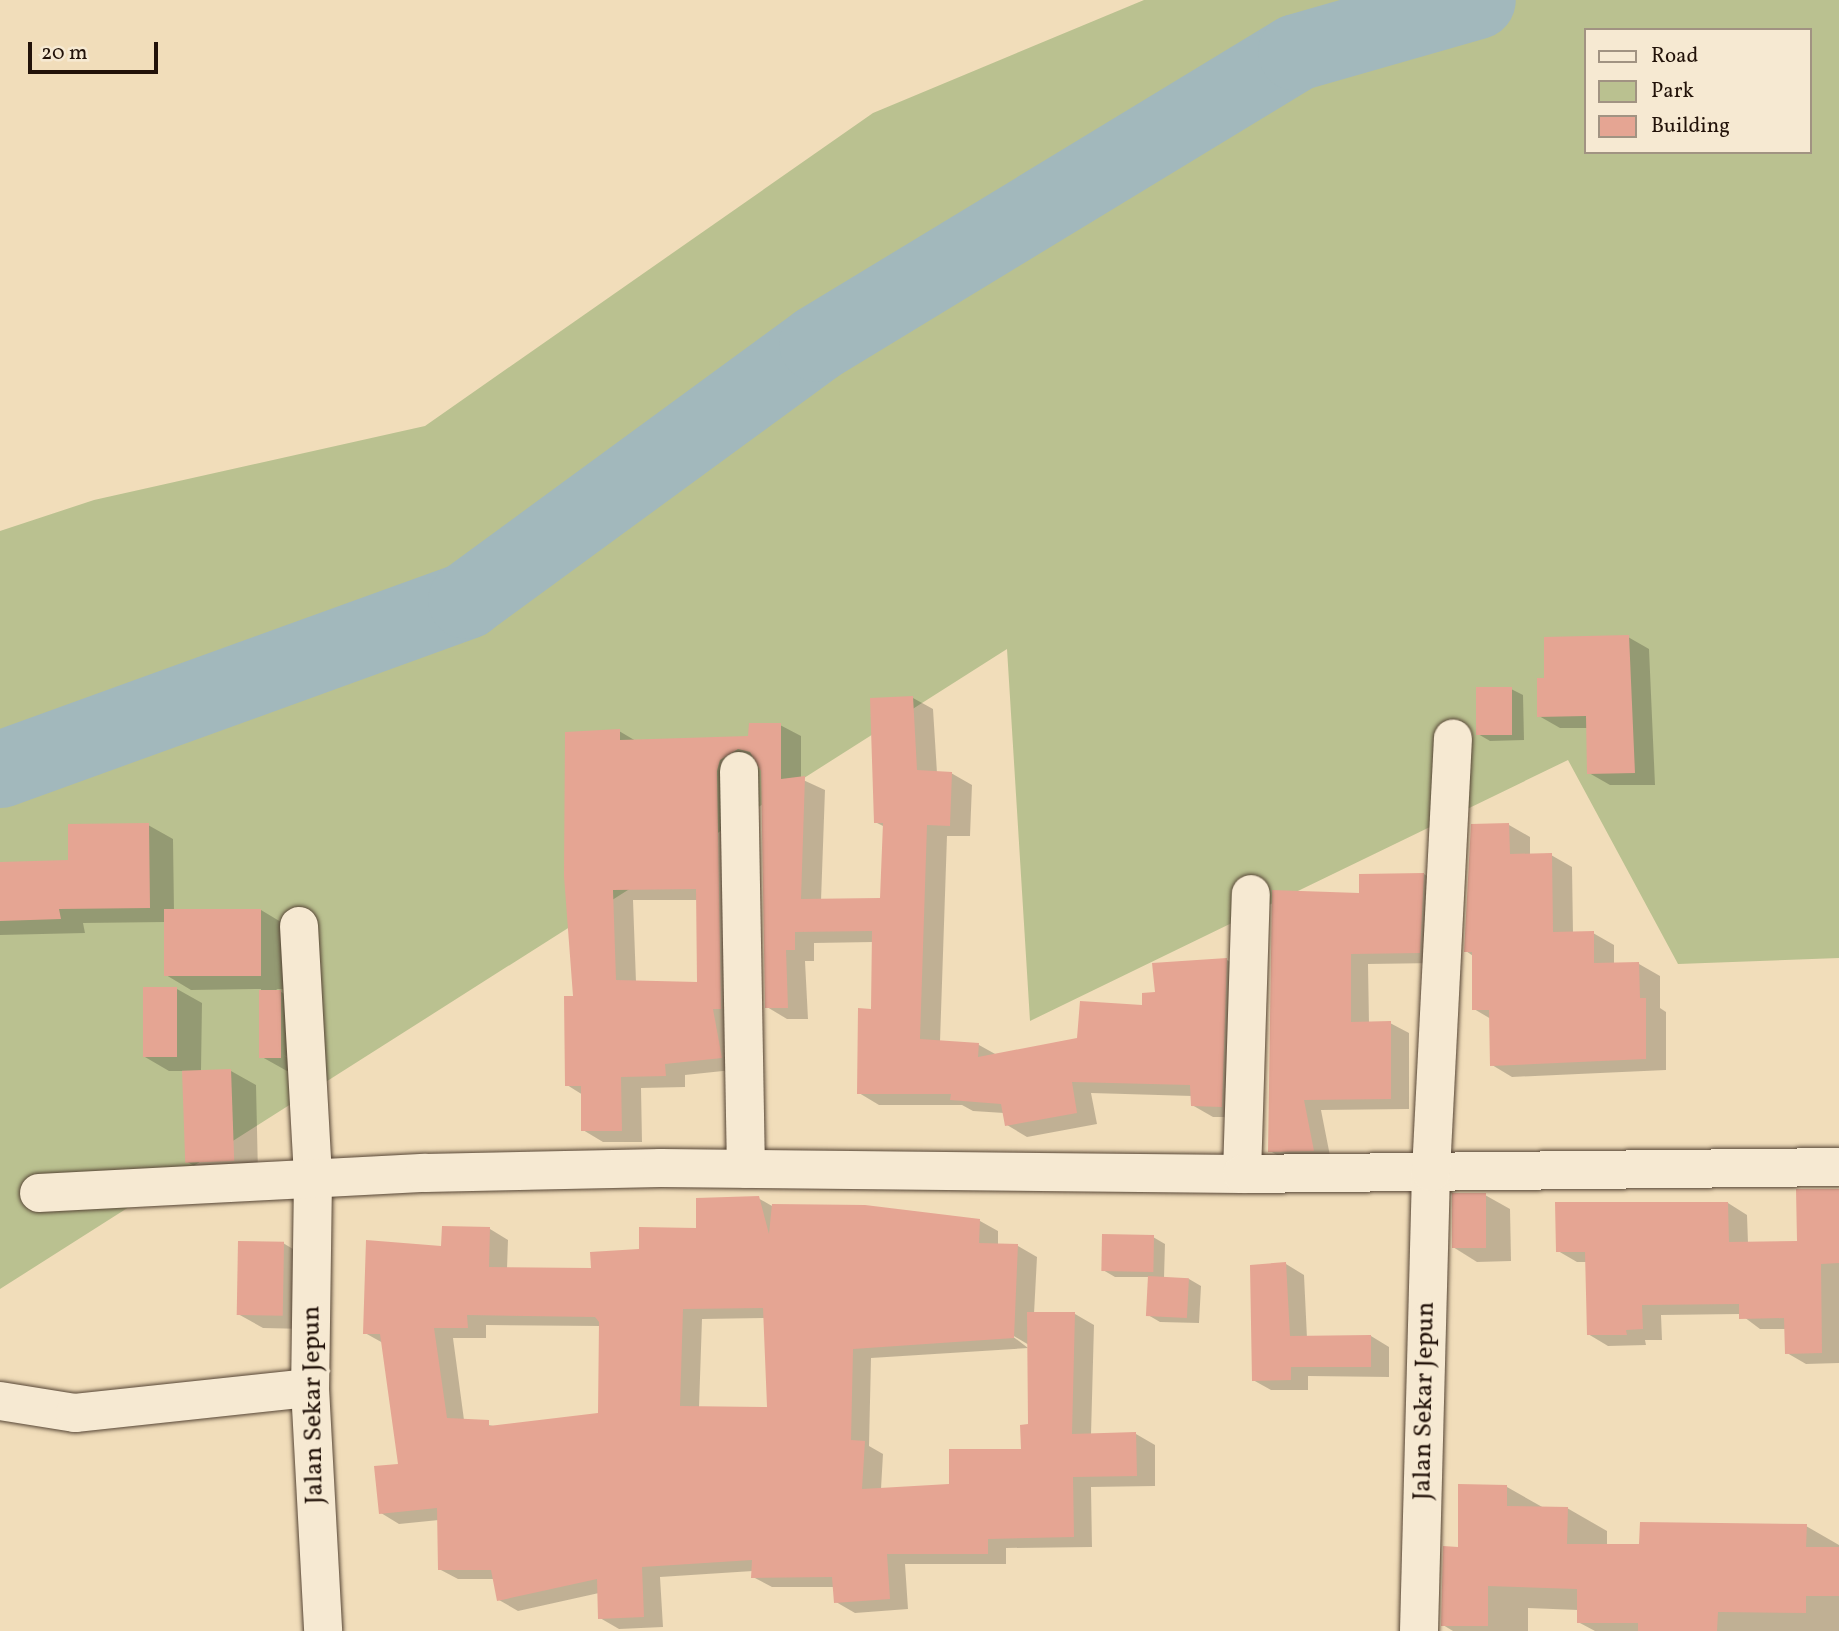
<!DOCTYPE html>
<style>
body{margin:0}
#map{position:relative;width:1839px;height:1631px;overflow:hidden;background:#f1ddba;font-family:Vollkorn,serif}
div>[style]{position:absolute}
.green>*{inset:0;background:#bac190}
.shadow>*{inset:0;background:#0003}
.river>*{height:77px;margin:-38.5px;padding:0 38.5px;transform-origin:38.5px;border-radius:38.5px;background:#a2b8bc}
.building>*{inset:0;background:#e5a593;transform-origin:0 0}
.roads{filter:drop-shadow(0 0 2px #564535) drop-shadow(0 0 2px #564535)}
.minor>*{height:38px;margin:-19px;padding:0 19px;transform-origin:19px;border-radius:19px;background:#f6e9d2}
span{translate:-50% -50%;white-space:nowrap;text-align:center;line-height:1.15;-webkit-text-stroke:7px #f6e9d2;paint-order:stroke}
.street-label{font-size:26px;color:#221209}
.legend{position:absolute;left:1584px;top:28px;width:228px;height:126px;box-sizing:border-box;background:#f6e9d2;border:2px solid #a19382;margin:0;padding:9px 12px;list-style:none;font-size:21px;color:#221209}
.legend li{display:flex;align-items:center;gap:14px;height:35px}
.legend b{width:35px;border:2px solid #a19382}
.scale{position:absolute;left:28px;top:42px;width:130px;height:32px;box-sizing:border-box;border:4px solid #221209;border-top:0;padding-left:9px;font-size:21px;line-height:24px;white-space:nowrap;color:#221209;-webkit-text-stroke:5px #f6e9d2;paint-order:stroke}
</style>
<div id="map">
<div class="green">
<i style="clip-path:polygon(evenodd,1144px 0,1839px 0,1839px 958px,1678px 964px,1568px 760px,1030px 1021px,1007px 649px,0 1289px,0 531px,94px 500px,425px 426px,873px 113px,1144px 0,1585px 30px,1809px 30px,1809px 152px,1585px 152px,1585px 30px)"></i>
</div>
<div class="shadow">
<i style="clip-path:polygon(1628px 637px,1649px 649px,1655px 785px,1610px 785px,1589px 773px,1588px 728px,1560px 728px,1539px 716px)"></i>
<i style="clip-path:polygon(1511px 689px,1523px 695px,1524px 740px,1490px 741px,1478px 734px)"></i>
<i style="clip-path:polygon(evenodd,913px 698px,933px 709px,937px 773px,951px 773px,972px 785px,970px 836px,947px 836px,940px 1042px,979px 1045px,997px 1055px,1079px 1039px,1227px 960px,1247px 972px,1242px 1117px,1213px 1117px,1192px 1105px,1192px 1096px,1091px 1093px,1097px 1124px,1027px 1137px,1007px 1125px,1004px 1113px,973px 1111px,962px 1105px,879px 1105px,859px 1093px,872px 1011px,874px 942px,814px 943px,814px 961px,805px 961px,808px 1019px,787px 1019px,767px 1007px,763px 770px,757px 761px,740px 771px,742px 1069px,685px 1075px,685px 1087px,641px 1088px,642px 1142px,603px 1142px,583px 1130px,583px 1095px,567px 1085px,574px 998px,619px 731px,636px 741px,750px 737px,780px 725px,801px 736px,801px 779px,825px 790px,821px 901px,881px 900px,885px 827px,875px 822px,913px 698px,633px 900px,698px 900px,699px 984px,636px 982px,633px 900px)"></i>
<i style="clip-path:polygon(148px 825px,173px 839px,174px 911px,261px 910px,286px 925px,286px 989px,276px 989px,305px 1006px,308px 1069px,284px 1055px,304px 1071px,287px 1071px,262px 1057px,261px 989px,191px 990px,166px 975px,166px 922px,83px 923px,85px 933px,0 935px,0 864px,69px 862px)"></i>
<i style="clip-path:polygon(1509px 825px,1530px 837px,1530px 855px,1551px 855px,1572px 867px,1573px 933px,1593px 933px,1614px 945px,1614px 964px,1639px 964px,1660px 976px,1660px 1008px,1666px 1012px,1666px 1070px,1512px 1077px,1492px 1065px,1491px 1019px,1474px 1009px,1473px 956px,1466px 951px)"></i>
<i style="clip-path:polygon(1424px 874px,1442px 885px,1438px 963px,1368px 964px,1369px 1023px,1390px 1023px,1409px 1033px,1409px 1109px,1321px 1110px,1331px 1161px,1288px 1161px,1270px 1151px,1361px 894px)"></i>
<i style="clip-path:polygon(177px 989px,202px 1003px,201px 1071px,231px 1071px,256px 1085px,258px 1174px,210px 1176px,186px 1161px,183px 1071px,169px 1071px,145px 1057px)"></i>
<i style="clip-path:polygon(1839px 1191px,1839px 1363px,1806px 1364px,1787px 1353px,1786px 1329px,1760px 1329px,1740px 1314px,1661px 1315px,1662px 1340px,1645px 1340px,1646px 1345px,1608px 1346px,1588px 1334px,1587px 1262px,1577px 1262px,1558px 1251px,1728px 1203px,1747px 1215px,1748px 1243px,1799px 1242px)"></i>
<i style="clip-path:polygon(1485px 1195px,1510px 1209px,1511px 1261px,1477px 1262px,1453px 1247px)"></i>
<i style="clip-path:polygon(evenodd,758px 1198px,772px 1206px,980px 1221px,998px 1231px,998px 1245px,1018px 1246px,1037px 1257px,1034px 1314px,1075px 1314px,1094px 1325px,1091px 1435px,1136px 1434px,1155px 1445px,1155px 1486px,1091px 1487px,1092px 1547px,1006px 1548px,1006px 1564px,905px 1564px,908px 1609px,855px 1613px,836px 1602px,835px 1587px,772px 1587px,753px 1577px,753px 1571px,660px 1577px,663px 1627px,619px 1629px,600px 1618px,599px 1593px,518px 1611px,499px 1600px,495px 1579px,458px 1579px,439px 1569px,439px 1520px,399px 1524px,381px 1513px,400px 1466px,383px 1343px,365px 1333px,443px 1248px,490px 1229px,508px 1240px,507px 1269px,593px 1269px,698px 1229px,758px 1198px,765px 1318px,769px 1409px,699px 1408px,702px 1319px,765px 1318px,758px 1198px,486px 1325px,601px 1326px,600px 1414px,498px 1427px,464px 1420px,453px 1338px,486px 1338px,486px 1325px,758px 1198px,1007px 1332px,1029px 1345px,1030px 1426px,1023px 1451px,951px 1485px,881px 1489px,883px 1454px,869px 1446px,871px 1358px,1028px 1348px,1007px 1332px)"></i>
<i style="clip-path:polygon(1153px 1237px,1165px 1244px,1164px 1278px,1189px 1279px,1201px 1286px,1199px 1323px,1160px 1322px,1148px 1315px,1150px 1277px,1115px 1277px,1103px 1270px)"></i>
<i style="clip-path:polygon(283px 1243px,308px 1258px,306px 1329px,263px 1328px,238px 1314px)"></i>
<i style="clip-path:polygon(1286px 1264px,1304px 1275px,1307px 1338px,1371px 1336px,1389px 1347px,1389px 1377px,1308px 1376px,1308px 1390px,1271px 1390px,1253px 1380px)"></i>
<i style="clip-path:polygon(1507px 1487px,1544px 1508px,1567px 1508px,1607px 1531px,1607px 1546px,1641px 1546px,1806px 1526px,1839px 1545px,1839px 1631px,1595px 1631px,1578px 1622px,1578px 1610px,1528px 1608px,1528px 1631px,1453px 1631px,1443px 1625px,1460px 1549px)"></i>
</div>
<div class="river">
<i style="left:0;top:769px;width:496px;rotate:-19.9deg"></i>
<i style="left:466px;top:600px;width:435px;rotate:-36.2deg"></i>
<i style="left:817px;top:343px;width:560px;rotate:-31.28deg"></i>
<i style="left:1296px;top:52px;width:188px;rotate:-16deg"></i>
</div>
<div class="building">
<i style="clip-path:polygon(1629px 635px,1635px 773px,1587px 774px,1586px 716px,1537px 717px,1537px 678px,1544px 678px,1544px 637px)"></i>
<i style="left:1476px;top:687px;width:36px;height:48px"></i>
<i style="clip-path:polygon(evenodd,913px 696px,917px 770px,952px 772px,950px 826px,927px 825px,920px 1039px,979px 1043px,978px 1057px,1077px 1038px,1080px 1001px,1142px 1005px,1142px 993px,1155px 992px,1152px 963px,1227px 958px,1222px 1107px,1191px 1106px,1190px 1085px,1072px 1082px,1077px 1113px,1005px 1126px,1001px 1104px,950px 1100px,951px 1094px,857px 1094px,858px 1008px,871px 1009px,872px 931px,795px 932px,795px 950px,786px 950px,788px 1008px,765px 1008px,761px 771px,750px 752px,738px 749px,720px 760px,717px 771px,721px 1009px,713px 1009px,722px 1058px,665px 1064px,666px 1076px,621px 1077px,622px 1131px,581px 1131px,581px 1086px,565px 1086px,564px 996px,573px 996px,564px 876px,565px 732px,620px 729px,620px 740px,748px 736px,749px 723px,781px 723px,781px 779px,805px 776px,801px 899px,880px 898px,883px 823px,874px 823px,870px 698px,913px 696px,696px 889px,697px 982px,616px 980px,613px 890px,696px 889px)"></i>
<i style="clip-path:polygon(149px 823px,150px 908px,59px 909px,61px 919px,0 921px,0 862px,68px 860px,68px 824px)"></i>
<i style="clip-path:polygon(1509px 823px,1510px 854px,1552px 853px,1553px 932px,1594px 931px,1594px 963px,1639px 962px,1640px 998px,1646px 998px,1646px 1059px,1490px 1066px,1489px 1010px,1472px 1010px,1472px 952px,1464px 952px,1471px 824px)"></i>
<i style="clip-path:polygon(1424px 873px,1420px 953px,1351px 954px,1351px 1022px,1391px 1021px,1391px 1099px,1304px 1100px,1314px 1151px,1268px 1152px,1272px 890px,1359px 893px,1359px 874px)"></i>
<i style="left:164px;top:909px;width:97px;height:67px"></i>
<i style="left:177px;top:987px;width:70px;height:34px;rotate:90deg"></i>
<i style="left:259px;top:990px;width:22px;height:68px"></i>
<i style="left:231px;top:1069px;width:92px;height:49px;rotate:88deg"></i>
<i style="clip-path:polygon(1796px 1189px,1839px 1189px,1839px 1263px,1821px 1264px,1822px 1353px,1785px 1354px,1784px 1318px,1739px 1319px,1739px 1304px,1642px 1305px,1643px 1329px,1626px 1330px,1627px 1335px,1587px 1335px,1585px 1252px,1556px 1252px,1555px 1202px,1728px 1202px,1729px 1242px,1797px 1241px)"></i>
<i style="left:1452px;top:1193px;width:34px;height:55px"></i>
<i style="clip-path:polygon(evenodd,759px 1196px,769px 1234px,772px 1204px,865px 1205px,980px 1219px,979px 1243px,1018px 1244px,1014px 1338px,853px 1349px,851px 1440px,865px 1441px,862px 1489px,949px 1484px,949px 1449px,1021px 1449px,1020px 1425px,1028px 1424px,1027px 1312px,1075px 1312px,1072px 1434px,1136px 1432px,1137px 1476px,1073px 1477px,1074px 1537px,988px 1539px,988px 1554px,887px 1554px,890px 1599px,834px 1603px,832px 1577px,751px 1578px,752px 1560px,642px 1567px,644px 1617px,598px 1619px,597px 1579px,497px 1601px,491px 1570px,438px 1570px,437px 1508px,379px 1514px,374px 1466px,398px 1464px,380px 1334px,363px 1334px,366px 1240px,441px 1246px,442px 1226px,490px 1227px,489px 1267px,591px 1268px,590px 1252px,639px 1249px,639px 1227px,696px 1228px,696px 1198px,759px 1196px,763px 1308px,767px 1407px,680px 1406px,683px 1309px,763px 1308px,759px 1196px,467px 1315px,595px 1317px,599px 1322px,598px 1413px,489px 1426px,489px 1420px,447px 1418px,434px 1328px,468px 1328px,467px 1315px)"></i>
<i style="left:1102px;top:1234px;width:52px;height:37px;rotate:1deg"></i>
<i style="left:238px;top:1241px;width:46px;height:74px;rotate:1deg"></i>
<i style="clip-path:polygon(1286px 1262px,1290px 1336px,1371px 1335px,1371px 1367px,1291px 1367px,1291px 1380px,1252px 1381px,1250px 1265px)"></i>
<i style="left:1148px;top:1276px;width:41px;height:40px;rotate:3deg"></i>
<i style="clip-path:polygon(1458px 1484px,1507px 1485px,1507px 1506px,1568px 1507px,1567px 1544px,1639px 1544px,1640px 1522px,1807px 1524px,1806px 1547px,1839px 1547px,1839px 1596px,1806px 1596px,1806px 1613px,1718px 1612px,1717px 1631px,1638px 1631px,1638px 1623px,1577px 1623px,1577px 1589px,1488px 1586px,1488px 1626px,1441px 1626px,1443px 1546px,1458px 1547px)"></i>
</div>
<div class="roads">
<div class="minor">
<i style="left:739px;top:771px;width:398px;rotate:89deg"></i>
<i style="left:299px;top:926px;width:253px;rotate:86.8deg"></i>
<i style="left:313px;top:1179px;width:209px;rotate:90.8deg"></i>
<i style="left:310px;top:1388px;width:243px;rotate:86.9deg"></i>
<i style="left:1242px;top:1174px;width:280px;rotate:-88.2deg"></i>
<i style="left:39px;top:1193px;width:387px;rotate:-3deg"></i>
<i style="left:425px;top:1173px;width:236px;rotate:-1.2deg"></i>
<i style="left:661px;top:1168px;width:581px;rotate:0.59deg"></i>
<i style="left:1242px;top:1174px;width:597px;rotate:-0.67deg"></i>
<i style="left:0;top:1401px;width:76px;rotate:9.1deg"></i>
<i style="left:75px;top:1413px;width:236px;rotate:-6.1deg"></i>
<i style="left:1419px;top:1631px;width:459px;rotate:-88.5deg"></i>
<i style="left:1431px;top:1172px;width:434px;rotate:-87.1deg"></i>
</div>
</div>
<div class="street-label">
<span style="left:1425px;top:1401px;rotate:-89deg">Jalan Sekar Jepun</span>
<span style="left:314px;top:1405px;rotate:-91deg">Jalan Sekar Jepun</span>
</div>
<ul class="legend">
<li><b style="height:9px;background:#f6e9d2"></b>Road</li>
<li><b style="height:19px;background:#bac190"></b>Park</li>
<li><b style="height:19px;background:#e5a593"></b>Building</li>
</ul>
<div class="scale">20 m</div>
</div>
